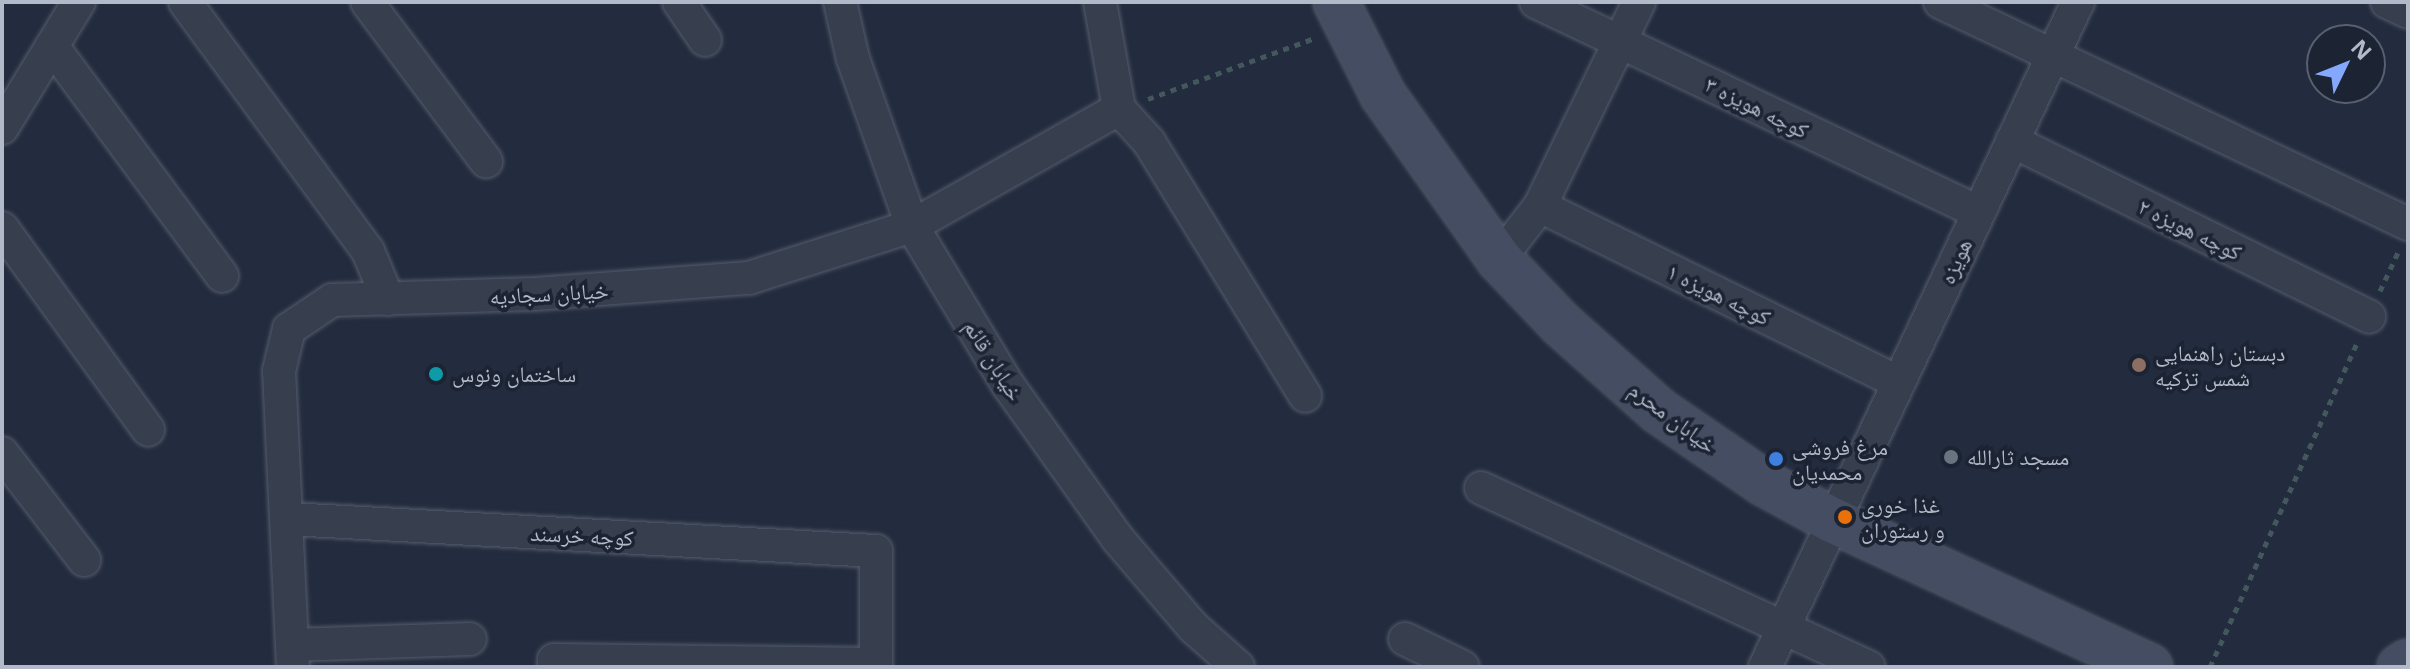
<!DOCTYPE html>
<meta charset="utf-8">
<style>
body{margin:0}
#map{position:relative;width:2410px;height:669px;overflow:hidden;background:#232c3e;font-family:"Noto Sans","Noto Naskh Arabic",sans-serif}
div>[style]{position:absolute}
.path>*{height:5px;margin-top:-2.5px;transform-origin:0;background:repeating-linear-gradient(90deg,#43575c 0 6px,transparent 0 12px)}
.roads{filter:drop-shadow(0 0 2px #555c6c) drop-shadow(0 0 2px #555c6c)}
.street>*{height:32px;margin:-16px;padding:0 16px;transform-origin:16px;border-radius:16px;background:#373e4e}
.secondary>*{height:44px;margin:-22px;padding:0 22px;transform-origin:22px;border-radius:22px;background:#444d61}
.dots>*{width:22px;height:22px;translate:-50% -50%;box-sizing:border-box;border:4px solid #1c2333;border-radius:50%}
span{translate:-50% -50%;white-space:nowrap;text-align:center;line-height:1.15;-webkit-text-stroke:7px #1c2333;paint-order:stroke}
.street-label{font-size:22px;color:#b2b9c9}
.poi-label{font-size:22px;color:#b2b9c9}
.left{translate:0 -50%;text-align:left}
.frame{position:absolute;inset:0;border:4px solid #b2b9c9;pointer-events:none}
.north{position:absolute;left:2306px;top:24px;width:80px;height:80px;box-sizing:border-box;background:#1c2333;border:2px solid #585f6f;border-radius:50%;rotate:47deg;font-size:22px;font-weight:700;line-height:32px;text-align:center;color:#b2b9c9}
.north::after{content:'';display:block;margin:auto;width:28px;height:36px;background:#84a8fd;clip-path:polygon(50% 0,100% 100%,50% 72%,0 100%)}
</style>
<div id="map">
<div class="path">
<i style="left:1148px;top:99px;width:178px;rotate:-20.1deg"></i>
<i style="left:2380px;top:291px;width:45px;rotate:-65.1deg"></i>
<i style="left:2210px;top:667px;width:358px;rotate:-65.6deg"></i>
</div>
<div class="roads">
<div class="street">
<i style="left:185px;top:2px;width:309px;rotate:53.7deg"></i>
<i style="left:368px;top:251px;width:52px;rotate:67.4deg"></i>
<i style="left:367px;top:2px;width:199px;rotate:53.2deg"></i>
<i style="left:679px;top:2px;width:46px;rotate:55.6deg"></i>
<i style="left:840px;top:2px;width:58px;rotate:77.2deg"></i>
<i style="left:853px;top:59px;width:177px;rotate:70.5deg"></i>
<i style="left:912px;top:226px;width:186px;rotate:58.9deg"></i>
<i style="left:1008px;top:385px;width:188px;rotate:54.5deg"></i>
<i style="left:1117px;top:538px;width:117px;rotate:49.5deg"></i>
<i style="left:1193px;top:627px;width:60px;rotate:41.6deg"></i>
<i style="left:1100px;top:2px;width:109px;rotate:79.9deg"></i>
<i style="left:1536px;top:2px;width:489px;rotate:25.4deg"></i>
<i style="left:1940px;top:2px;width:518px;rotate:25.38deg"></i>
<i style="left:2387px;top:2px;width:23px;rotate:25deg"></i>
<i style="left:52px;top:46px;width:286px;rotate:53.5deg"></i>
<i style="left:1119px;top:109px;width:45px;rotate:47.7deg"></i>
<i style="left:1149px;top:142px;width:298px;rotate:58.4deg"></i>
<i style="left:2px;top:128px;width:148px;rotate:-58.6deg"></i>
<i style="left:2012px;top:141px;width:398px;rotate:26.2deg"></i>
<i style="left:1540px;top:206px;width:399px;rotate:26.2deg"></i>
<i style="left:2px;top:228px;width:249px;rotate:54.1deg"></i>
<i style="left:1499px;top:259px;width:67px;rotate:-52.3deg"></i>
<i style="left:1540px;top:206px;width:227px;rotate:-64.1deg"></i>
<i style="left:2px;top:453px;width:135px;rotate:52.5deg"></i>
<i style="left:1481px;top:488px;width:427px;rotate:24.8deg"></i>
<i style="left:289px;top:519px;width:588px;rotate:3.12deg"></i>
<i style="left:876px;top:551px;width:113px;rotate:90deg"></i>
<i style="left:876px;top:664px;width:322px;rotate:-179.3deg"></i>
<i style="left:554px;top:660px;width:7px;rotate:90deg"></i>
<i style="left:1405px;top:639px;width:64px;rotate:25.8deg"></i>
<i style="left:292px;top:645px;width:178px;rotate:-1.9deg"></i>
<i style="left:293px;top:667px;width:296px;rotate:-92.7deg"></i>
<i style="left:279px;top:371px;width:43px;rotate:-76.6deg"></i>
<i style="left:289px;top:329px;width:52px;rotate:-34deg"></i>
<i style="left:332px;top:300px;width:202px;rotate:-1.7deg"></i>
<i style="left:534px;top:294px;width:216px;rotate:-4.3deg"></i>
<i style="left:749px;top:278px;width:171px;rotate:-17.7deg"></i>
<i style="left:912px;top:226px;width:238px;rotate:-29.5deg"></i>
<i style="left:1765px;top:667px;width:735px;rotate:-64.79deg"></i>
</div>
<div class="secondary">
<i style="left:1336px;top:2px;width:104px;rotate:63.2deg"></i>
<i style="left:1383px;top:95px;width:201px;rotate:54.7deg"></i>
<i style="left:1499px;top:259px;width:90px;rotate:46.4deg"></i>
<i style="left:1561px;top:324px;width:131px;rotate:41.6deg"></i>
<i style="left:1659px;top:411px;width:127px;rotate:34.4deg"></i>
<i style="left:1764px;top:483px;width:77px;rotate:28.6deg"></i>
<i style="left:1832px;top:520px;width:350px;rotate:24.8deg"></i>
<i style="left:2400px;top:667px;width:9px;rotate:-32deg"></i>
</div>
</div>
<div class="dots">
<i style="left:2139px;top:365px;background:#8d6e63"></i>
<i style="left:436px;top:374px;background:#0f9aa8"></i>
<i style="left:1951px;top:457px;background:#6b7280"></i>
<i style="left:1776px;top:459px;background:#3f7fe0"></i>
<i style="left:1845px;top:517px;background:#e8710a"></i>
</div>
<div class="street-label">
<span style="left:1757px;top:107px;rotate:26deg">کوچه هویزه ۳</span>
<span style="left:2190px;top:229px;rotate:26deg">کوچه هویزه ۲</span>
<span style="left:1955px;top:261px;rotate:-65deg">هویزه</span>
<span style="left:549px;top:293px;rotate:-3deg">خیابان سجادیه</span>
<span style="left:1719px;top:294px;rotate:26deg">کوچه هویزه ۱</span>
<span style="left:994px;top:360px;rotate:58deg">خیابان قائم</span>
<span style="left:1673px;top:417px;rotate:37deg">خیابان محرم</span>
<span style="left:582px;top:535px;rotate:3deg">کوچه خرسند</span>
</div>
<div class="poi-label">
<span class="left" style="left:2155px;top:365px">دبستان راهنمایی<br>شمس تزکیه</span>
<span class="left" style="left:452px;top:374px">ساختمان ونوس</span>
<span class="left" style="left:1792px;top:459px">مرغ فروشی<br>محمدیان</span>
<span class="left" style="left:1967px;top:457px">مسجد ثارالله</span>
<span class="left" style="left:1861px;top:517px">غذا خوری<br>و رستوران</span>
</div>
<div class="frame"></div>
<div class="north">N</div>
</div>
